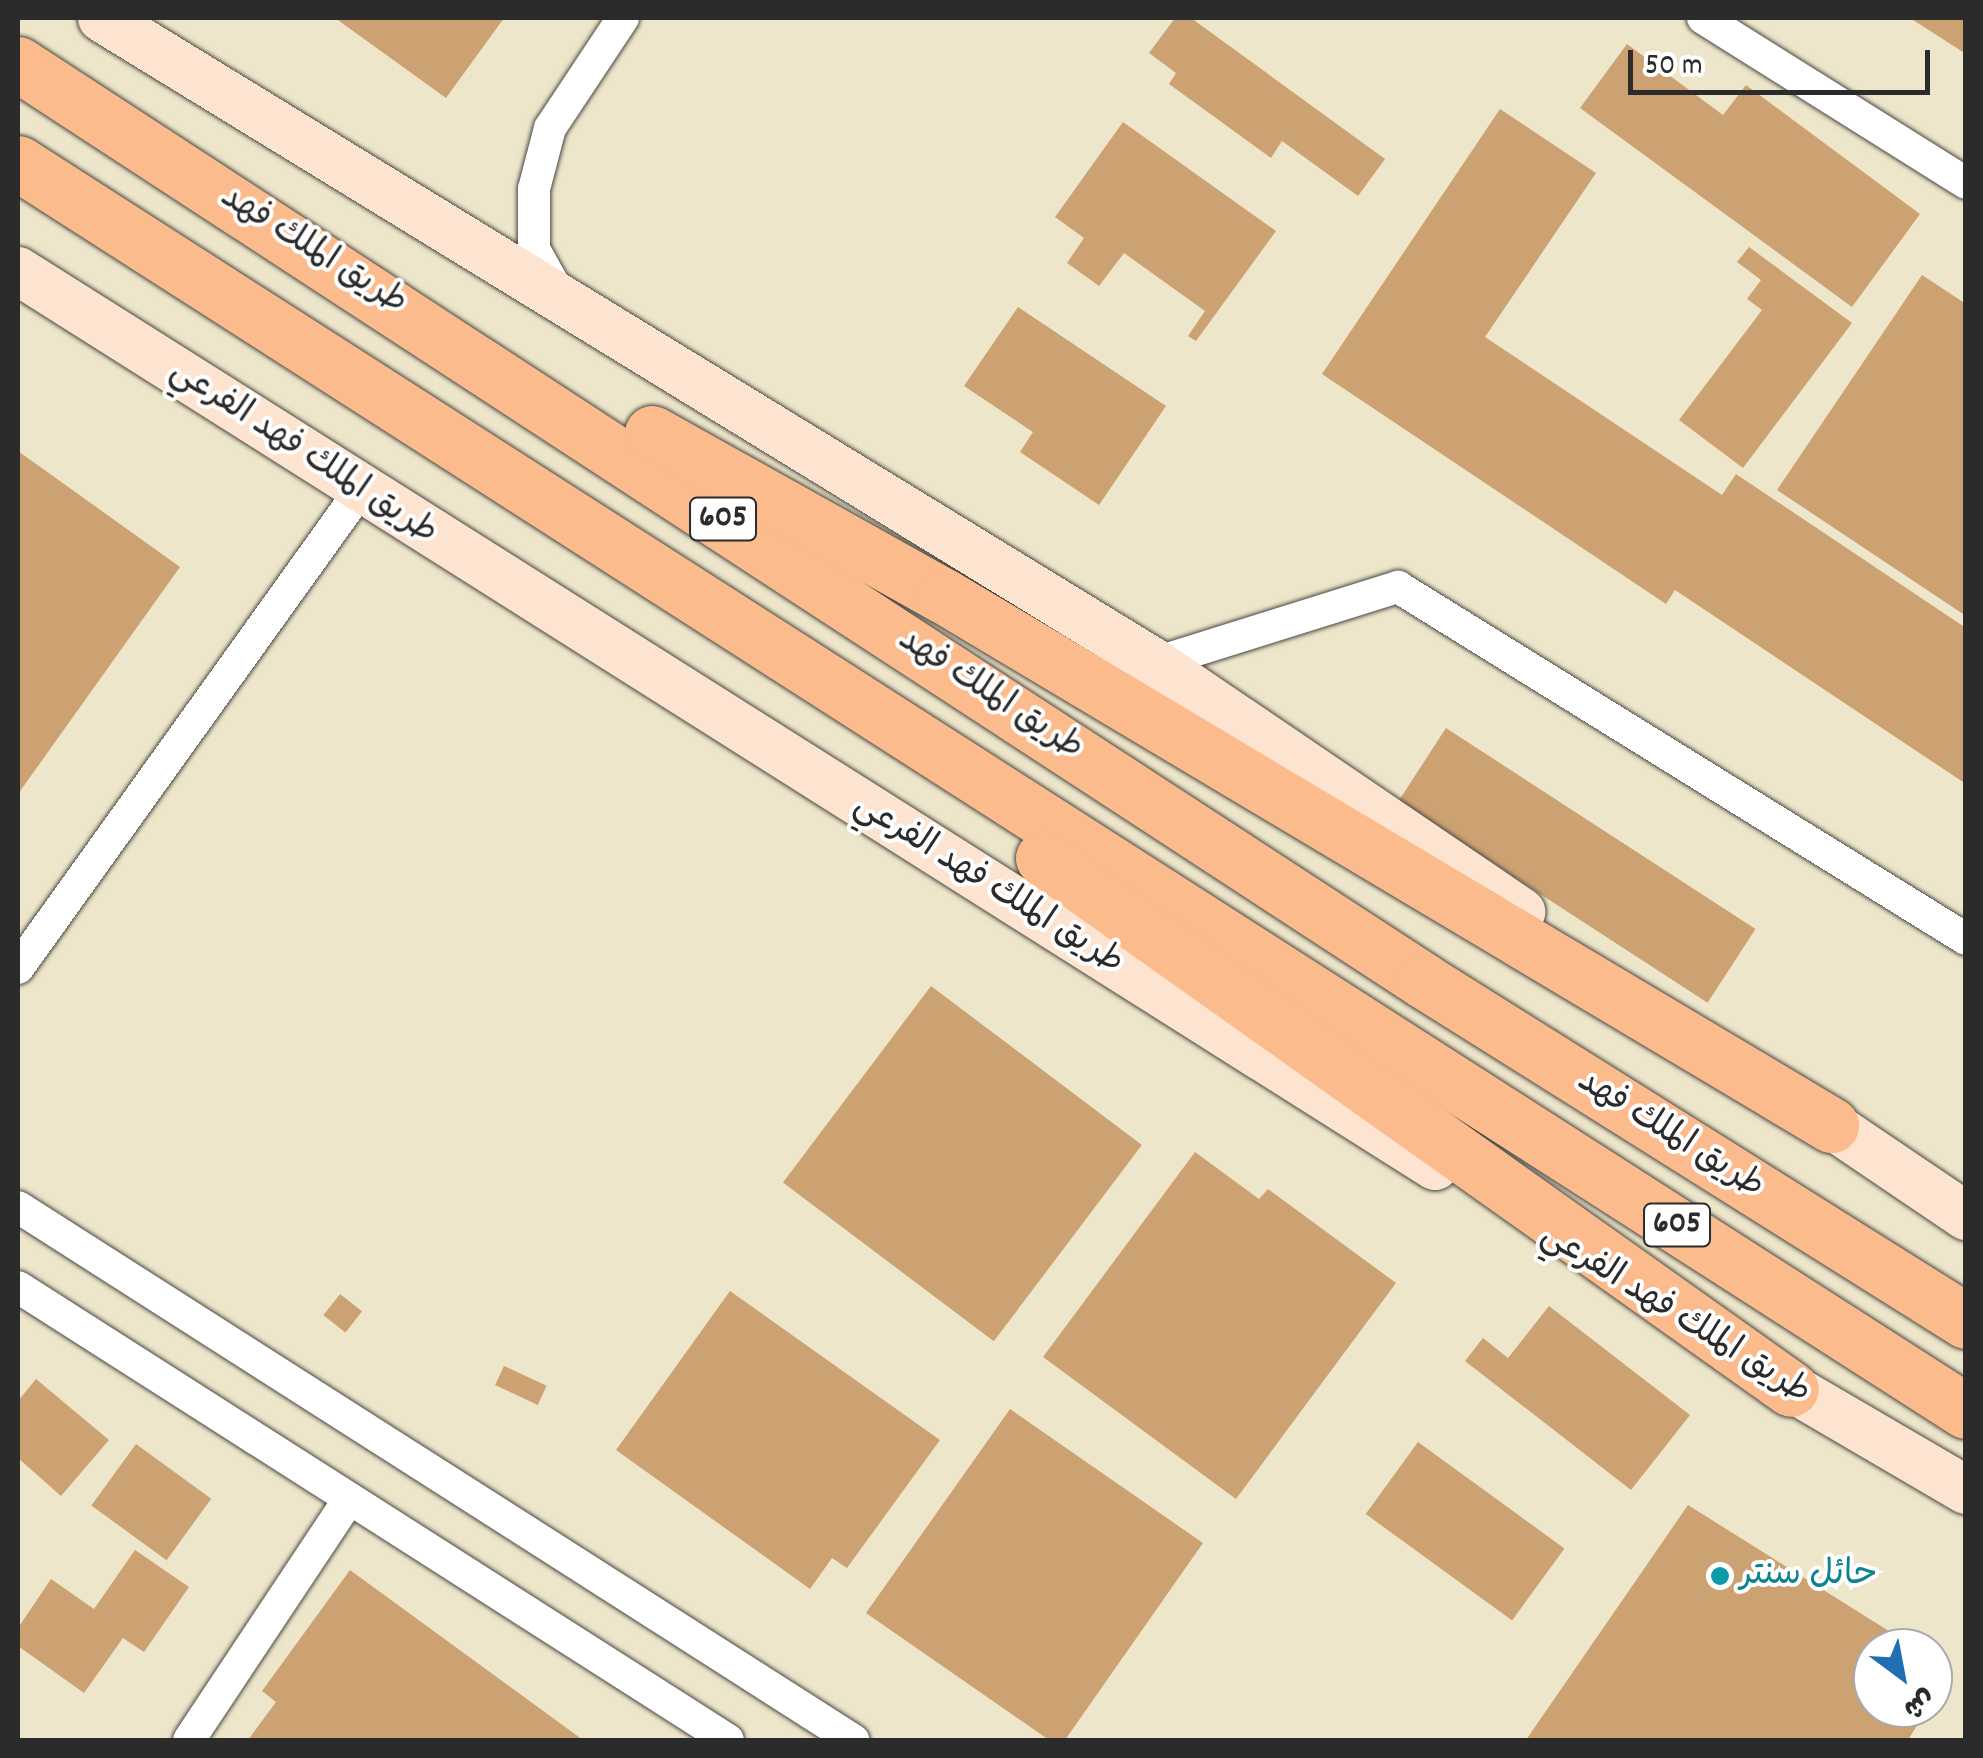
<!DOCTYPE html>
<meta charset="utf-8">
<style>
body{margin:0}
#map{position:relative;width:1983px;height:1758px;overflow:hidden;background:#eee6ca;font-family:Dekko,"Playpen Sans Arabic",sans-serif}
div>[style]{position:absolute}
.building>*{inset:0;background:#cca272;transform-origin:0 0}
.roads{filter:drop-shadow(0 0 2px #484743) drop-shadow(0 0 2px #484743)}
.street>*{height:32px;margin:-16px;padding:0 16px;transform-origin:16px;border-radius:16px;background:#fff}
.secondary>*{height:48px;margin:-24px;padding:0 24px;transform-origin:24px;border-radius:24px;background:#fde4d1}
.highway>*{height:55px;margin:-27.5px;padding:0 27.5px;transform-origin:27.5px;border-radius:27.5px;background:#fbbb8c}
.dots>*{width:28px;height:28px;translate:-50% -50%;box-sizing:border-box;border:5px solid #fff;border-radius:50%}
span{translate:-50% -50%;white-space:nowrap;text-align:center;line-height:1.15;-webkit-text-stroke:8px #fff;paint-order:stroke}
.shield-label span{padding:2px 8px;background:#fff;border:2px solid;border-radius:8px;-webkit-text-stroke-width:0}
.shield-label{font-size:32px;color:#2b2b2b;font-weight:700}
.street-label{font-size:35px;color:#2b2b2b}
.culture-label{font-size:35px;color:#0d838f}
.left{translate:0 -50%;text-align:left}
.frame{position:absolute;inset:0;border:20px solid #2b2b2b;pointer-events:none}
.north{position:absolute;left:1853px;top:1628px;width:100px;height:100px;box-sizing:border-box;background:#fff;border:2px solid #aaa;border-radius:50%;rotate:148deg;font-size:28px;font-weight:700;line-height:40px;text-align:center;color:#2b2b2b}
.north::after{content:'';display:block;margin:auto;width:35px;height:45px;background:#1f6fb2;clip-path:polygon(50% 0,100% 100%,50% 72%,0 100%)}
.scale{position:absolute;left:1628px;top:50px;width:302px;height:45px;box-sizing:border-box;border:5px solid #2b2b2b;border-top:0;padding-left:12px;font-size:30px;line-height:35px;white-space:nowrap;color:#2b2b2b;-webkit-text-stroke:8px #fff;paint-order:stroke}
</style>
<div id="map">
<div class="building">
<i style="clip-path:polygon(335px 18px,504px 18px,446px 98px)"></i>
<i style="clip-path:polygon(1175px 18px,1191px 18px,1385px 159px,1358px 196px,1282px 141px,1271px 158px,1169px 84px,1176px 73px,1149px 53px)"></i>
<i style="clip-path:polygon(1910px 18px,1966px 18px,1966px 54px)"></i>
<i style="clip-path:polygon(1627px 44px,1723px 115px,1746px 85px,1920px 214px,1852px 307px,1580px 108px)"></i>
<i style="clip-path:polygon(1500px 109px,1596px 173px,1485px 337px,1722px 495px,1736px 474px,1966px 628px,1966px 784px,1675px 590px,1666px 604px,1322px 374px)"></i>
<i style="clip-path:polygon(1123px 122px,1276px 231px,1196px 341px,1188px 336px,1205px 311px,1124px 253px,1099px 286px,1067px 263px,1084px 238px,1055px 217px)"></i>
<i style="clip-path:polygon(1749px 247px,1852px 323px,1743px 468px,1679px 420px,1762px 310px,1747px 299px,1761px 280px,1737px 262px)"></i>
<i style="clip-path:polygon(1922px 275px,1966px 304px,1966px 616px,1777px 490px)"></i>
<i style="clip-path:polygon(1018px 307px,1166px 406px,1099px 505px,1020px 452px,1033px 432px,964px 386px)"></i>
<i style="clip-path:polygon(18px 451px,180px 567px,18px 794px)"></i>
<i style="left:1446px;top:728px;width:369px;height:88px;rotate:33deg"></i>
<i style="left:931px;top:986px;width:264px;height:246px;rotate:37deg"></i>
<i style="clip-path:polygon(1195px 1152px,1259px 1199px,1268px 1189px,1396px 1283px,1236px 1499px,1043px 1357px)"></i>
<i style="clip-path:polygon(730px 1291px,940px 1440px,847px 1568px,832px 1558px,810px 1589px,616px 1450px)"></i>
<i style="left:340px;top:1294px;width:28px;height:27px;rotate:38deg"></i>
<i style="clip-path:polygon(1549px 1306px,1690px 1415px,1631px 1490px,1465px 1361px,1483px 1338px,1508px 1358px)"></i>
<i style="left:504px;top:1366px;width:47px;height:21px;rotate:25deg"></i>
<i style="clip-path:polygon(36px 1379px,109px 1440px,61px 1496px,18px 1458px,18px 1401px)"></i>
<i style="clip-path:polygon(1010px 1409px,1203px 1543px,1065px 1740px,1049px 1740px,866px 1613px)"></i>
<i style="left:1418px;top:1442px;width:181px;height:89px;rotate:36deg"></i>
<i style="left:136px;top:1444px;width:93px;height:76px;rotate:36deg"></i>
<i style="clip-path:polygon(1688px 1505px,1916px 1648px,1873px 1648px,1873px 1708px,1928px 1708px,1908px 1740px,1526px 1740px)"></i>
<i style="clip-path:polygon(135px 1550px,189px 1587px,144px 1652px,123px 1638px,84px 1693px,18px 1646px,18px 1628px,51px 1579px,94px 1609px)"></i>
<i style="clip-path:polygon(350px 1570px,583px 1740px,248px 1740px,276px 1702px,262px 1691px)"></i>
<i style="clip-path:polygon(1933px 1659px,1952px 1670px,1933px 1701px)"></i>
</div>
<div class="roads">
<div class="street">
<i style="left:1703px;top:18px;width:310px;rotate:32.1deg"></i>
<i style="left:559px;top:294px;width:51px;rotate:-119.1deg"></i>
<i style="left:534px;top:249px;width:60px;rotate:-90deg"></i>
<i style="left:534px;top:189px;width:63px;rotate:-75.3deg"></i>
<i style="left:550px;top:128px;width:132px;rotate:-56.4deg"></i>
<i style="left:1155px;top:663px;width:255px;rotate:-17.4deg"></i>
<i style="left:1398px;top:587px;width:668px;rotate:31.79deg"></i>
<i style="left:18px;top:968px;width:587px;rotate:-54.36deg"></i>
<i style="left:18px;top:1207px;width:991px;rotate:32.55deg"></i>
<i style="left:18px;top:1287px;width:842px;rotate:32.54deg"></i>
<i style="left:189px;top:1740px;width:289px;rotate:-56.4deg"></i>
</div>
<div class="secondary">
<i style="left:102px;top:18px;width:1235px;rotate:31.49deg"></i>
<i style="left:1155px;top:663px;width:443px;rotate:34.2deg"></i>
<i style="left:18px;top:271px;width:1676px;rotate:32.28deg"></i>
<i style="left:1799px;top:1103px;width:202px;rotate:34.1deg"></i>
<i style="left:1759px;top:1369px;width:240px;rotate:30.3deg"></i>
</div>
<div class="highway">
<i style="left:18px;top:64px;width:1679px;rotate:33.11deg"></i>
<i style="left:1424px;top:981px;width:640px;rotate:32.1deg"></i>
<i style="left:18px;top:163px;width:2313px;rotate:32.65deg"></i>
<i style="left:652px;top:433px;width:334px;rotate:29.2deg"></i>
<i style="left:944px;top:596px;width:1033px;rotate:30.81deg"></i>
<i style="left:1043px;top:858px;width:917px;rotate:35.37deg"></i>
</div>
</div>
<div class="dots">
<i style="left:1720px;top:1576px;background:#0f9aa8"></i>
</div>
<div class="shield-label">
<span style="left:723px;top:519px">605</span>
<span style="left:1677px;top:1225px">605</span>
</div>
<div class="street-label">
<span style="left:313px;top:251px;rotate:32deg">طريق الملك فهد</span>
<span style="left:303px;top:453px;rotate:33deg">طريق الملك فهد الفرعي</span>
<span style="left:990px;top:695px;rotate:33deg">طريق الملك فهد</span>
<span style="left:988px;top:885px;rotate:32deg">طريق الملك فهد الفرعي</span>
<span style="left:1670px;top:1135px;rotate:32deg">طريق الملك فهد</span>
<span style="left:1675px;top:1315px;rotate:32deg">طريق الملك فهد الفرعي</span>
</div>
<div class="culture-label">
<span class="left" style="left:1740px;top:1576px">حائل سنتر</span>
</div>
<div class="frame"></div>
<div class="north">ش</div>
<div class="scale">50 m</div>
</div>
